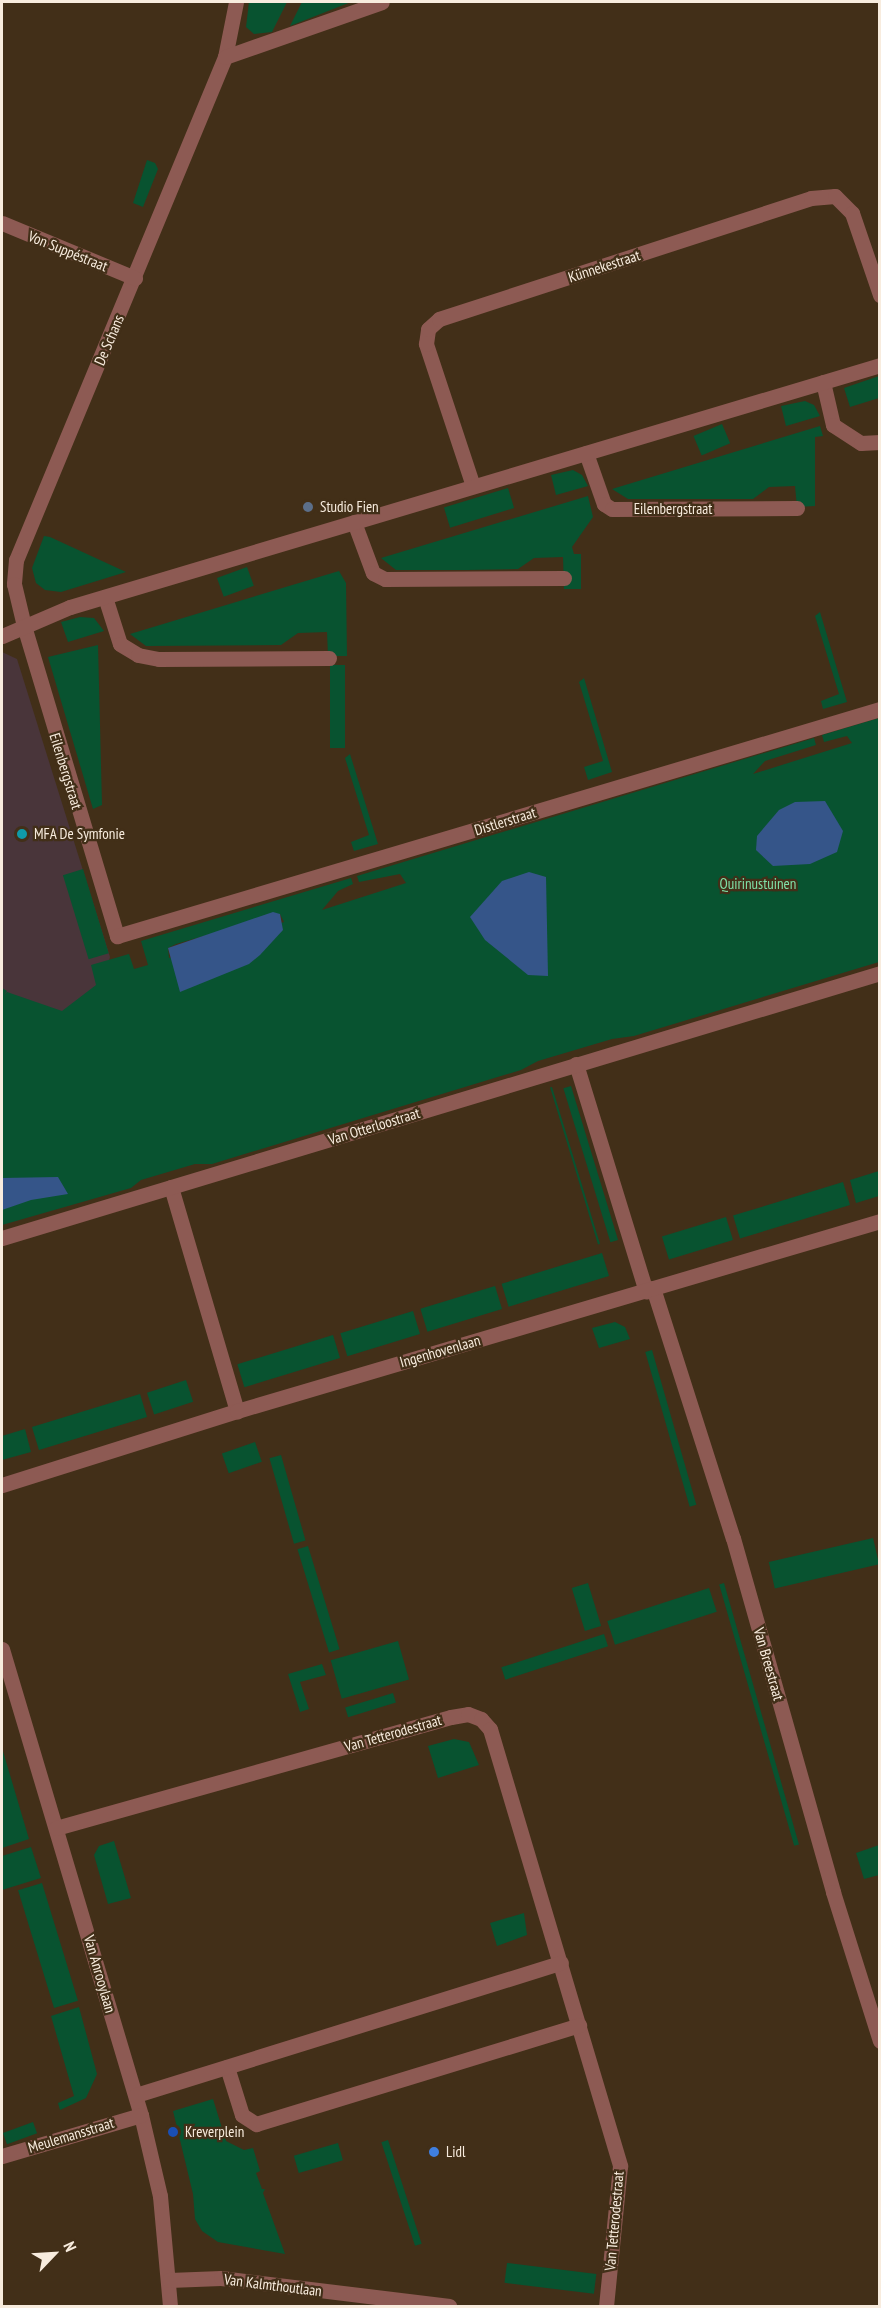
<!DOCTYPE html>
<meta charset="utf-8">
<style>
body{margin:0}
#map{position:relative;width:881px;height:2308px;overflow:hidden;background:#422f18;font-family:"PT Sans Narrow",sans-serif}
div>[style]{position:absolute}
.education>*{inset:0;background:#49353a}
.green>*{inset:0;background:#085330;transform-origin:0 0}
.water>*{inset:0;background:#355589}
.minor>*{height:15px;margin:-7.5px;padding:0 7.5px;transform-origin:7.5px;border-radius:7.5px;background:#8d5a53}
.dots>*{width:16px;height:16px;translate:-50% -50%;box-sizing:border-box;border:3px solid #422f18;border-radius:50%}
span{translate:-50% -50%;white-space:nowrap;text-align:center;line-height:1.15;-webkit-text-stroke:4.5px #422f18;paint-order:stroke}
.street-label{font-size:15px;color:#f8ecde}
.poi-label{font-size:15px;color:#f8ecde}
.left{translate:0 -50%;text-align:left}
.park-label{font-size:15px;color:#7fe0a7}
.frame{position:absolute;inset:0;border:3px solid #f8ecde;pointer-events:none}
.north{position:absolute;left:24px;top:2224px;width:60px;height:60px;-webkit-text-stroke:4px #422f18;paint-order:stroke;rotate:65deg;font-size:16px;font-weight:700;line-height:24px;text-align:center;color:#f8ecde}
.north::after{content:'';display:block;margin:auto;width:21px;height:27px;background:#f8ecde;clip-path:polygon(50% 0,100% 100%,50% 72%,0 100%)}
</style>
<div id="map">
<div class="education">
<i style="clip-path:polygon(2px 652px,17px 659px,110px 957px,97px 1004px,2px 1075px)"></i>
</div>
<div class="green">
<i style="clip-path:polygon(249px 2px,287px 2px,272px 32px,254px 34px,246px 27px)"></i>
<i style="clip-path:polygon(302px 2px,351px 2px,290px 26px)"></i>
<i style="clip-path:polygon(147px 160px,155px 163px,158px 169px,143px 207px,133px 203px)"></i>
<i style="clip-path:polygon(879px 376px,879px 398px,850px 407px,844px 388px)"></i>
<i style="clip-path:polygon(805px 401px,814px 405px,820px 416px,786px 426px,781px 406px)"></i>
<i style="left:722px;top:424px;width:21px;height:31px;rotate:67deg"></i>
<i style="clip-path:polygon(820px 426px,823px 436px,815px 437px,815px 506px,797px 507px,795px 486px,769px 487px,753px 499px,628px 499px,612px 489px)"></i>
<i style="clip-path:polygon(573px 470px,582px 475px,588px 486px,556px 495px,551px 475px)"></i>
<i style="left:508px;top:488px;width:21px;height:67px;rotate:73deg"></i>
<i style="clip-path:polygon(588px 496px,593px 517px,572px 547px,574px 554px,581px 554px,581px 589px,564px 589px,563px 557px,534px 558px,518px 569px,467px 570px,396px 570px,381px 558px)"></i>
<i style="clip-path:polygon(44px 536px,50px 537px,126px 572px,61px 592px,45px 590px,36px 583px,32px 568px)"></i>
<i style="left:247px;top:567px;width:20px;height:32px;rotate:70deg"></i>
<i style="clip-path:polygon(339px 571px,346px 583px,347px 656px,328px 656px,327px 632px,298px 633px,281px 645px,146px 646px,130px 634px)"></i>
<i style="clip-path:polygon(820px 612px,847px 702px,823px 709px,821px 701px,839px 694px,815px 616px)"></i>
<i style="clip-path:polygon(80px 617px,94px 618px,104px 631px,68px 642px,61px 622px)"></i>
<i style="clip-path:polygon(98px 645px,102px 805px,93px 809px,48px 657px)"></i>
<i style="left:330px;top:665px;width:15px;height:83px"></i>
<i style="clip-path:polygon(584px 678px,612px 772px,588px 780px,584px 767px,603px 761px,579px 682px)"></i>
<i style="clip-path:polygon(evenodd,879px 718px,879px 962px,634px 1036px,612px 1039px,538px 1061px,521px 1070px,212px 1164px,195px 1164px,141px 1180px,131px 1188px,2px 1225px,2px 988px,7px 991px,4px 995px,7px 992px,62px 1011px,96px 985px,91px 965px,129px 954px,134px 969px,148px 965px,141px 941px,351px 878px,353px 884px,338px 891px,322px 910px,406px 883px,400px 874px,359px 882px,357px 876px,814px 738px,816px 745px,765px 761px,753px 774px,852px 743px,847px 736px,824px 742px,822px 735px,879px 718px,280px 914px,284px 922px,169px 958px,168px 948px,176px 944px,280px 914px)"></i>
<i style="clip-path:polygon(350px 754px,378px 844px,354px 851px,351px 842px,369px 835px,345px 758px)"></i>
<i style="left:83px;top:869px;width:88px;height:21px;rotate:73deg"></i>
<i style="left:571px;top:1086px;width:161px;height:8px;rotate:73deg"></i>
<i style="left:552px;top:1087px;width:164px;height:2px;rotate:73deg"></i>
<i style="clip-path:polygon(879px 1171px,879px 1196px,856px 1203px,850px 1180px)"></i>
<i style="left:843px;top:1182px;width:24px;height:115px;rotate:73deg"></i>
<i style="left:726px;top:1217px;width:24px;height:67px;rotate:73deg"></i>
<i style="left:602px;top:1253px;width:24px;height:105px;rotate:73deg"></i>
<i style="left:495px;top:1286px;width:24px;height:78px;rotate:73deg"></i>
<i style="left:413px;top:1311px;width:24px;height:76px;rotate:73deg"></i>
<i style="clip-path:polygon(615px 1322px,625px 1327px,630px 1339px,599px 1348px,592px 1328px)"></i>
<i style="left:333px;top:1335px;width:24px;height:100px;rotate:73deg"></i>
<i style="left:652px;top:1350px;width:161px;height:7px;rotate:74deg"></i>
<i style="left:186px;top:1380px;width:23px;height:41px;rotate:72deg"></i>
<i style="left:140px;top:1394px;width:24px;height:113px;rotate:73deg"></i>
<i style="clip-path:polygon(25px 1429px,31px 1452px,2px 1460px,2px 1436px)"></i>
<i style="left:255px;top:1442px;width:21px;height:35px;rotate:71deg"></i>
<i style="left:281px;top:1455px;width:89px;height:12px;rotate:74deg"></i>
<i style="left:873px;top:1538px;width:27px;height:107px;rotate:77deg"></i>
<i style="left:308px;top:1546px;width:108px;height:11px;rotate:73deg"></i>
<i style="left:588px;top:1583px;width:45px;height:17px;rotate:73deg"></i>
<i style="left:724px;top:1583px;width:272px;height:5px;rotate:74deg"></i>
<i style="left:709px;top:1588px;width:25px;height:107px;rotate:72deg"></i>
<i style="left:604px;top:1634px;width:13px;height:108px;rotate:72deg"></i>
<i style="left:398px;top:1641px;width:40px;height:70px;rotate:74deg"></i>
<i style="clip-path:polygon(322px 1664px,326px 1675px,300px 1682px,309px 1709px,300px 1712px,288px 1674px)"></i>
<i style="left:393px;top:1693px;width:10px;height:50px;rotate:73deg"></i>
<i style="clip-path:polygon(454px 1739px,469px 1742px,479px 1765px,438px 1778px,428px 1746px)"></i>
<i style="clip-path:polygon(2px 1748px,29px 1839px,2px 1848px)"></i>
<i style="clip-path:polygon(114px 1841px,131px 1898px,108px 1904px,94px 1855px,99px 1846px)"></i>
<i style="clip-path:polygon(879px 1845px,879px 1875px,864px 1879px,856px 1853px)"></i>
<i style="clip-path:polygon(31px 1847px,41px 1878px,2px 1890px,2px 1856px)"></i>
<i style="left:42px;top:1883px;width:123px;height:25px;rotate:73deg"></i>
<i style="clip-path:polygon(524px 1913px,527px 1935px,497px 1946px,490px 1923px)"></i>
<i style="clip-path:polygon(79px 2007px,97px 2074px,86px 2098px,60px 2110px,58px 2103px,74px 2096px,51px 2016px)"></i>
<i style="clip-path:polygon(213px 2099px,226px 2141px,244px 2150px,253px 2148px,260px 2171px,256px 2173px,262px 2189px,265px 2189px,263px 2193px,285px 2254px,218px 2242px,202px 2231px,195px 2219px,193px 2194px,173px 2111px)"></i>
<i style="left:33px;top:2122px;width:12px;height:32px;rotate:70deg"></i>
<i style="left:388px;top:2140px;width:109px;height:7px;rotate:72deg"></i>
<i style="left:338px;top:2143px;width:18px;height:46px;rotate:74deg"></i>
<i style="left:507px;top:2263px;width:90px;height:20px;rotate:7deg"></i>
</div>
<div class="water">
<i style="clip-path:polygon(825px 801px,843px 831px,837px 852px,810px 864px,773px 866px,756px 850px,757px 836px,779px 810px,795px 802px)"></i>
<i style="clip-path:polygon(529px 872px,546px 877px,548px 976px,528px 975px,485px 940px,470px 917px,502px 881px)"></i>
<i style="clip-path:polygon(273px 912px,280px 914px,283px 930px,260px 955px,249px 964px,180px 992px,168px 948px)"></i>
<i style="clip-path:polygon(58px 1177px,68px 1194px,31px 1200px,2px 1210px,2px 1178px)"></i>
</div>
<div class="minor">
<i style="left:236px;top:2px;width:56px;rotate:101.3deg"></i>
<i style="left:225px;top:57px;width:545px;rotate:112.56deg"></i>
<i style="left:16px;top:560px;width:24px;rotate:95deg"></i>
<i style="left:14px;top:584px;width:43px;rotate:76.6deg"></i>
<i style="left:24px;top:626px;width:324px;rotate:73.3deg"></i>
<i style="left:117px;top:936px;width:796px;rotate:-16.57deg"></i>
<i style="left:225px;top:57px;width:166px;rotate:-19.3deg"></i>
<i style="left:2px;top:223px;width:144px;rotate:22.5deg"></i>
<i style="left:823px;top:382px;width:44px;rotate:76.9deg"></i>
<i style="left:833px;top:425px;width:33px;rotate:33deg"></i>
<i style="left:861px;top:443px;width:19px;rotate:-3deg"></i>
<i style="left:586px;top:453px;width:54px;rotate:70.6deg"></i>
<i style="left:604px;top:504px;width:9px;rotate:32deg"></i>
<i style="left:612px;top:509px;width:185px;rotate:-0.3deg"></i>
<i style="left:473px;top:486px;width:150px;rotate:-108.3deg"></i>
<i style="left:426px;top:344px;width:15px;rotate:-82deg"></i>
<i style="left:428px;top:329px;width:15px;rotate:-42deg"></i>
<i style="left:439px;top:319px;width:391px;rotate:-18deg"></i>
<i style="left:811px;top:198px;width:24px;rotate:-5deg"></i>
<i style="left:835px;top:196px;width:24px;rotate:45deg"></i>
<i style="left:852px;top:213px;width:87px;rotate:71.1deg"></i>
<i style="left:354px;top:522px;width:54px;rotate:69.6deg"></i>
<i style="left:373px;top:573px;width:13px;rotate:27deg"></i>
<i style="left:385px;top:579px;width:179px;rotate:-0.3deg"></i>
<i style="left:105px;top:597px;width:49px;rotate:72.3deg"></i>
<i style="left:120px;top:644px;width:21px;rotate:31deg"></i>
<i style="left:138px;top:655px;width:21px;rotate:11deg"></i>
<i style="left:159px;top:659px;width:170px;rotate:-0.3deg"></i>
<i style="left:2px;top:636px;width:74px;rotate:-23.1deg"></i>
<i style="left:70px;top:607px;width:845px;rotate:-16.63deg"></i>
<i style="left:576px;top:1064px;width:238px;rotate:72.9deg"></i>
<i style="left:171px;top:1187px;width:234px;rotate:73.6deg"></i>
<i style="left:2px;top:1238px;width:917px;rotate:-16.79deg"></i>
<i style="left:653px;top:1288px;width:262px;rotate:72.3deg"></i>
<i style="left:733px;top:1538px;width:368px;rotate:74.2deg"></i>
<i style="left:833px;top:1892px;width:156px;rotate:72.5deg"></i>
<i style="left:2px;top:1485px;width:246px;rotate:-17.5deg"></i>
<i style="left:237px;top:1411px;width:670px;rotate:-16.46deg"></i>
<i style="left:2px;top:1649px;width:486px;rotate:73.4deg"></i>
<i style="left:141px;top:2115px;width:83px;rotate:76.8deg"></i>
<i style="left:160px;top:2196px;width:110px;rotate:84.8deg"></i>
<i style="left:56px;top:1828px;width:410px;rotate:-15.7deg"></i>
<i style="left:451px;top:1717px;width:17px;rotate:-10deg"></i>
<i style="left:468px;top:1714px;width:14px;rotate:21deg"></i>
<i style="left:481px;top:1719px;width:13px;rotate:48deg"></i>
<i style="left:490px;top:1729px;width:456px;rotate:73.4deg"></i>
<i style="left:620px;top:2166px;width:141px;rotate:95.7deg"></i>
<i style="left:227px;top:2067px;width:50px;rotate:72.6deg"></i>
<i style="left:242px;top:2115px;width:17px;rotate:33deg"></i>
<i style="left:256px;top:2124px;width:338px;rotate:-17deg"></i>
<i style="left:136px;top:2095px;width:445px;rotate:-17.3deg"></i>
<i style="left:2px;top:2156px;width:145px;rotate:-16.4deg"></i>
<i style="left:169px;top:2280px;width:52px;rotate:-2.2deg"></i>
<i style="left:221px;top:2278px;width:230px;rotate:7deg"></i>
</div>
<div class="dots">
<i style="left:308px;top:507px;background:#5c6f8a"></i>
<i style="left:22px;top:834px;background:#0f9aa8"></i>
<i style="left:173px;top:2132px;background:#1a4fb4"></i>
<i style="left:434px;top:2152px;background:#3f7fe0"></i>
</div>
<div class="street-label">
<span style="left:68px;top:251px;rotate:22deg">Von Suppéstraat</span>
<span style="left:604px;top:266px;rotate:-18deg">Künnekestraat</span>
<span style="left:109px;top:340px;rotate:-67deg">De Schans</span>
<span style="left:673px;top:509px">Eilenbergstraat</span>
<span style="left:66px;top:771px;rotate:73deg">Eilenbergstraat</span>
<span style="left:505px;top:821px;rotate:-17deg">Distlerstraat</span>
<span style="left:374px;top:1126px;rotate:-17deg">Van Otterloostraat</span>
<span style="left:440px;top:1351px;rotate:-16deg">Ingenhovenlaan</span>
<span style="left:769px;top:1664px;rotate:74deg">Van Breestraat</span>
<span style="left:393px;top:1733px;rotate:-16deg">Van Tetterodestraat</span>
<span style="left:100px;top:1974px;rotate:74deg">Van Anrooylaan</span>
<span style="left:71px;top:2135px;rotate:-17deg">Meulemansstraat</span>
<span style="left:614px;top:2221px;rotate:-85deg">Van Tetterodestraat</span>
<span style="left:273px;top:2285px;rotate:7deg">Van Kalmthoutlaan</span>
</div>
<div class="poi-label">
<span class="left" style="left:320px;top:507px">Studio Fien</span>
<span class="left" style="left:34px;top:834px">MFA De Symfonie</span>
<span class="left" style="left:185px;top:2132px">Kreverplein</span>
<span class="left" style="left:446px;top:2152px">Lidl</span>
</div>
<div class="park-label">
<span style="left:758px;top:884px">Quirinustuinen</span>
</div>
<div class="frame"></div>
<div class="north">N</div>
</div>
